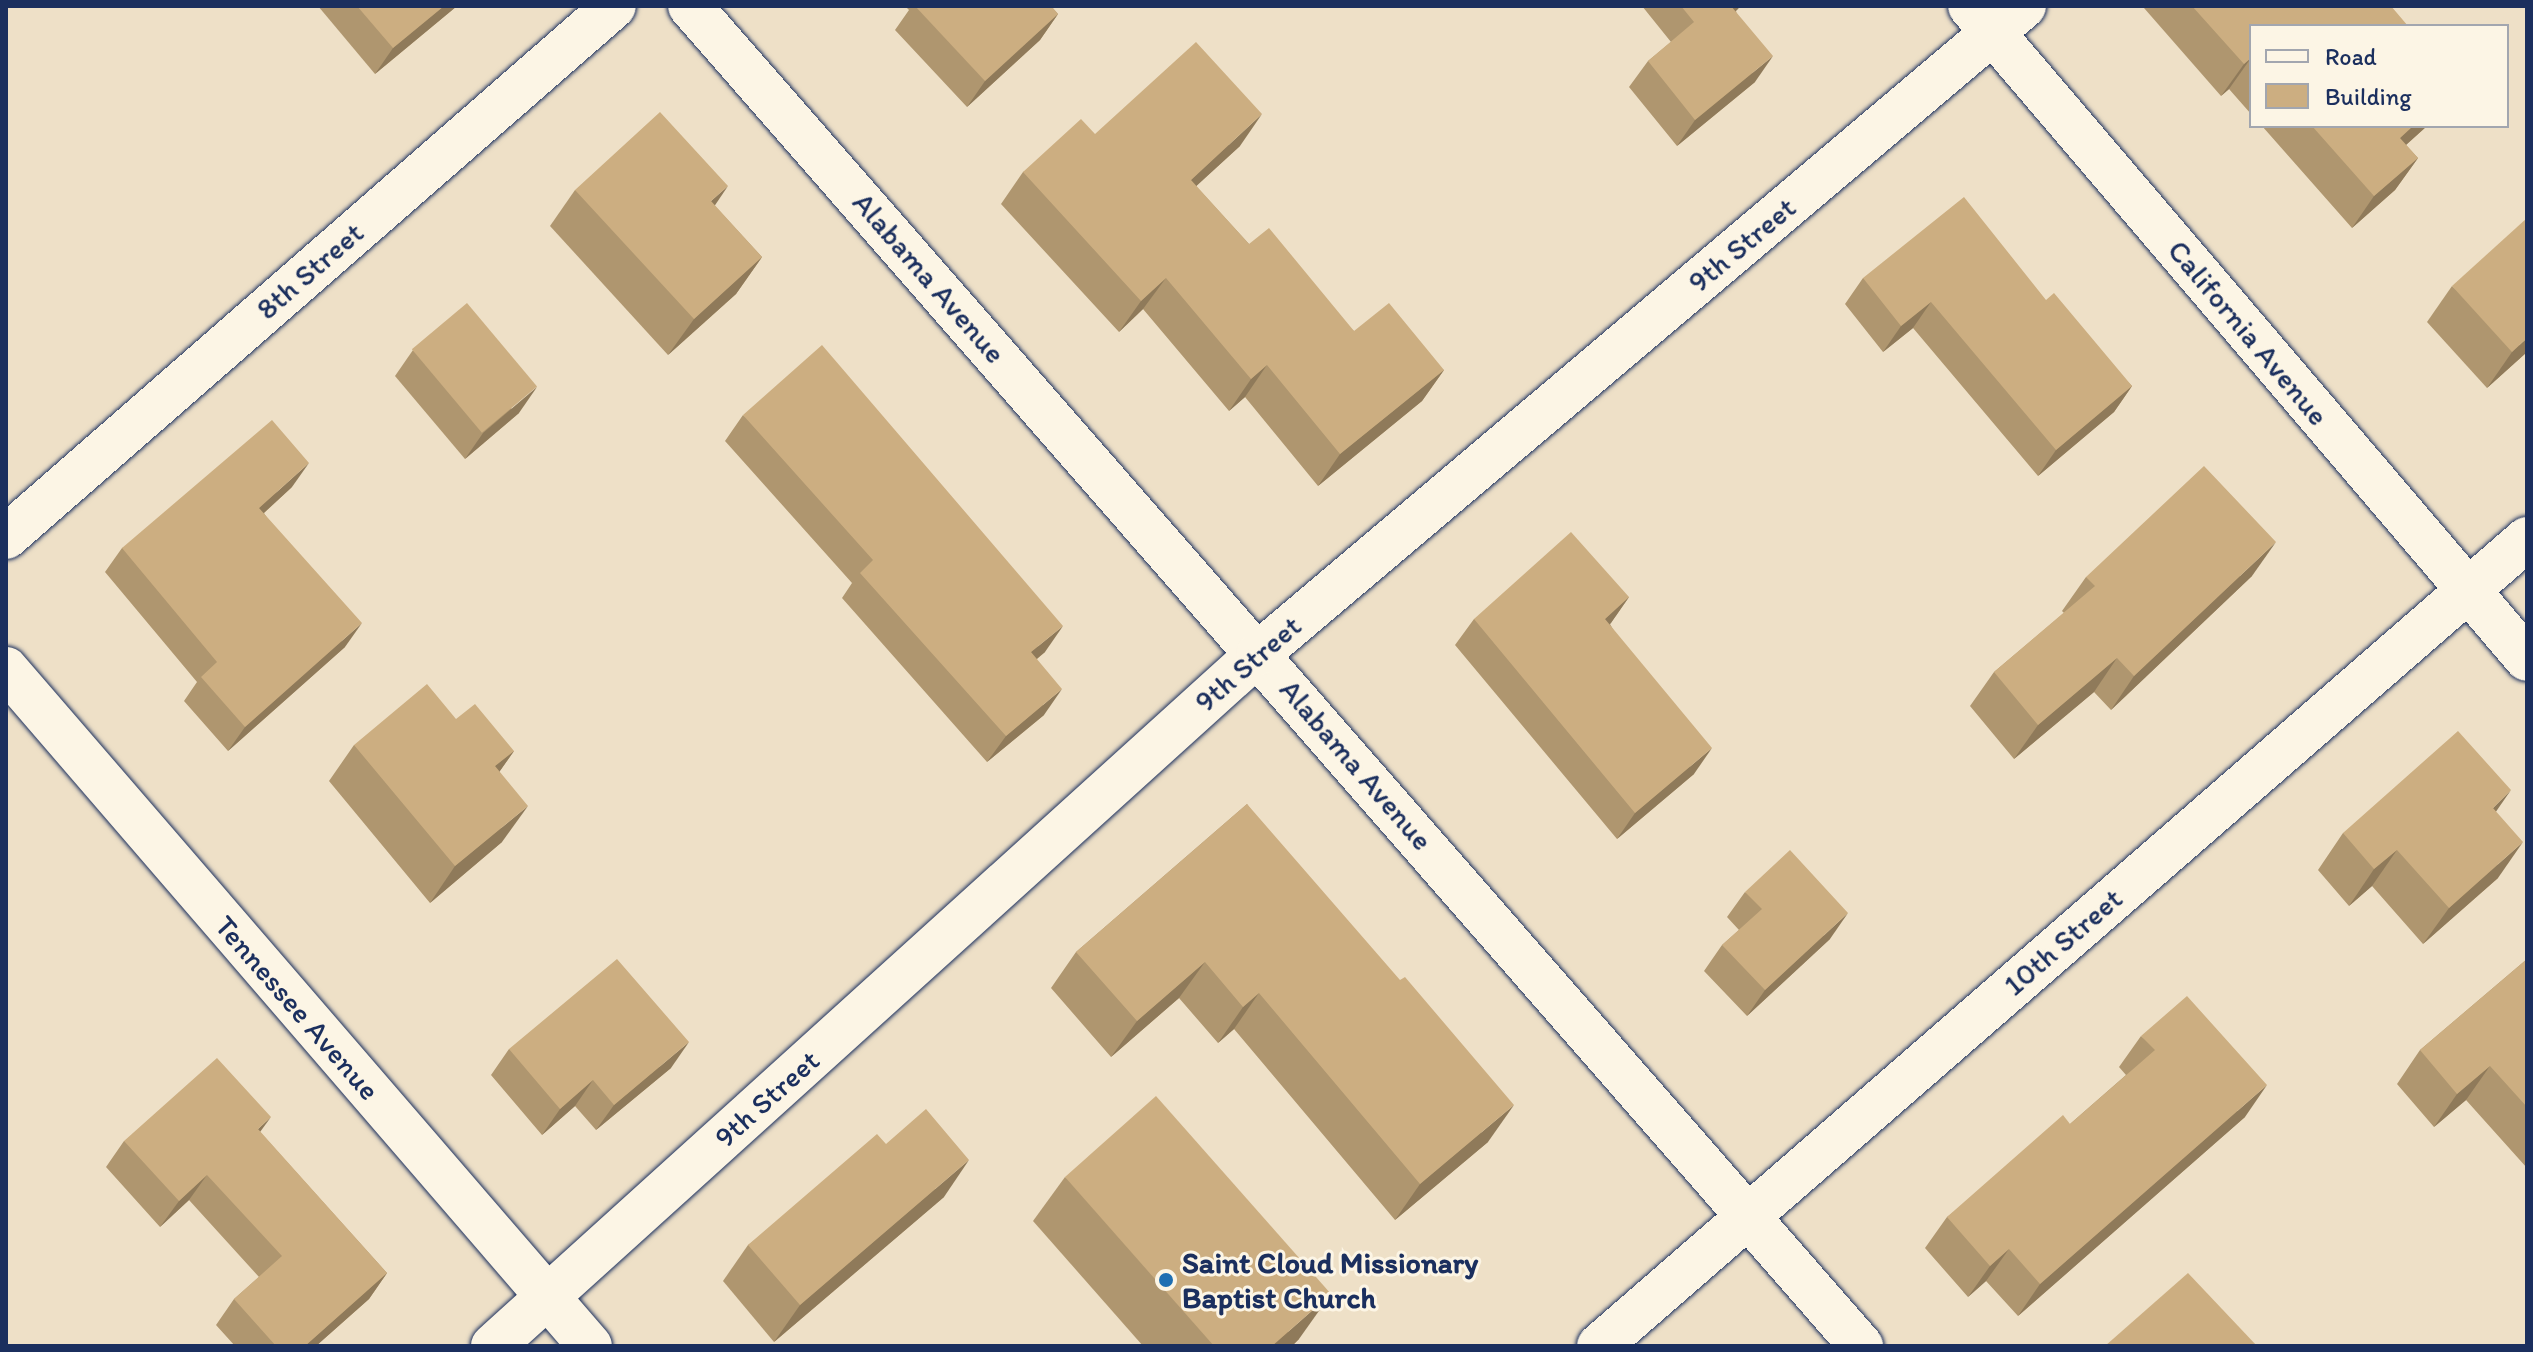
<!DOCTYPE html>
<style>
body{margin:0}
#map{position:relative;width:2533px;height:1352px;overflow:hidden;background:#eee0c7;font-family:Itim,sans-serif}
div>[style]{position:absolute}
.roads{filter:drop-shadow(0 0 2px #1b2f5e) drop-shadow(0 0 2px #1b2f5e)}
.minor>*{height:44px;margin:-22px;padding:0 22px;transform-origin:22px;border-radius:22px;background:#fcf5e5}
.tertiary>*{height:44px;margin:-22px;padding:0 22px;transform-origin:22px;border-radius:22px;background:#fcf5e5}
.wall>*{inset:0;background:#af966f}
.shaded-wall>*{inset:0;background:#8f7a5a}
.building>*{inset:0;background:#ccae81;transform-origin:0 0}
.dots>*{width:22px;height:22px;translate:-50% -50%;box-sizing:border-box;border:4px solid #fcf5e5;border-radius:50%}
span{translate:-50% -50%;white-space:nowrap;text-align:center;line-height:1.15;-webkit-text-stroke:6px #fcf5e5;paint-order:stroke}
.street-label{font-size:30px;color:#1b2f5e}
.poi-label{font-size:30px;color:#1b2f5e;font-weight:700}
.left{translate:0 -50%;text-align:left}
.frame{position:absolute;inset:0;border:8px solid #1b2f5e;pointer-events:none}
.legend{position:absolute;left:2249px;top:24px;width:260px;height:104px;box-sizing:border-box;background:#fcf5e5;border:2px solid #a2a6af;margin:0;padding:10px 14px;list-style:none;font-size:24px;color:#1b2f5e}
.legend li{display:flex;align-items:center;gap:16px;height:40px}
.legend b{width:40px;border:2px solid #a2a6af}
</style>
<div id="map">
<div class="roads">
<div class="minor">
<i style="left:690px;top:6px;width:1780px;rotate:48.85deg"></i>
<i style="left:1970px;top:6px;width:858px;rotate:49.54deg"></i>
<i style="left:6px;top:537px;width:807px;rotate:-41.13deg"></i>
<i style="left:6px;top:669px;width:894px;rotate:49.22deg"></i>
<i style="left:493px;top:1346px;width:1033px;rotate:-42.14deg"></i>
<i style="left:1259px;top:653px;width:1002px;rotate:-40.22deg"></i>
</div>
<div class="tertiary">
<i style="left:1599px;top:1346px;width:1230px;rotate:-41.01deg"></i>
</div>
</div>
<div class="wall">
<i style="clip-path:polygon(318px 6px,457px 6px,375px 74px)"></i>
<i style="clip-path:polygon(905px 6px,1051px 6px,1058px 14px,1040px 40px,967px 107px,895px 30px,909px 10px)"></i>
<i style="clip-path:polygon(1642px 6px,1740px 6px,1736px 11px,1755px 82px,1677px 146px,1629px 87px,1648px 61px,1671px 42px)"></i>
<i style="clip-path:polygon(2146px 6px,2391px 6px,2251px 26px,2251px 114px,2229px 89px,2221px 96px,2144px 8px)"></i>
<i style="clip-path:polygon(2262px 126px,2427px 126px,2406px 145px,2418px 158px,2395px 190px,2352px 228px)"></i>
<i style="clip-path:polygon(1095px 134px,1240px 146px,1196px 186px,1249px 244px,1354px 331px,1444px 370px,1422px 401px,1318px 486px,1245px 397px,1229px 411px,1143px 309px,1119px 332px,1001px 204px,1023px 172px)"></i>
<i style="clip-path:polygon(575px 190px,715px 206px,762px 257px,736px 294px,668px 355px,550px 226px)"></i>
<i style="clip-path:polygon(1863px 278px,2046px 300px,2132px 386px,2114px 412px,2038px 476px,1913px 328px,1883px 352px,1845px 304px)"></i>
<i style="clip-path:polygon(2452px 286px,2527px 352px,2487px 388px,2427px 322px)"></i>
<i style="clip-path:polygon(413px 350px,519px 413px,465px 459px,395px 376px)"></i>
<i style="clip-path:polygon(743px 415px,1045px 652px,1037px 659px,1044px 715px,987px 762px,842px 598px,852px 583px,725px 441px)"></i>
<i style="clip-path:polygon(292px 487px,264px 513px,345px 647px,228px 751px,184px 701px,197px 682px,105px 572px,122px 548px)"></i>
<i style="clip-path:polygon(2252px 576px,2111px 710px,2094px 692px,2014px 759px,1970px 706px,1994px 672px,2064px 613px,2062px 611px,2086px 577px)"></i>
<i style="clip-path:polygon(1629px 597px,1610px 624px,1694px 774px,1617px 839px,1455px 645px,1474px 619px)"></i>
<i style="clip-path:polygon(354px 745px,514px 751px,499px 772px,502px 842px,430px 903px,329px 781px)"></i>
<i style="clip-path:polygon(1247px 804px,1488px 1142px,1395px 1220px,1234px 1029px,1218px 1043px,1179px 998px,1111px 1057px,1051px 988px,1076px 952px)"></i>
<i style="clip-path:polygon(2496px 812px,2498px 878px,2423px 944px,2372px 886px,2349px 906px,2318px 870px,2343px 833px)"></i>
<i style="clip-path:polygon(1745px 892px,1830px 939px,1747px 1016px,1704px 971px,1722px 945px,1739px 930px,1727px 917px)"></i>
<i style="clip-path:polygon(2527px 959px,2527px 1168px,2466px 1100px,2434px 1127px,2397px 1084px,2420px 1050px)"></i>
<i style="clip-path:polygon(2141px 1036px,2245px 1117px,2018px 1316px,1986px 1281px,1968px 1297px,1925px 1248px,1947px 1217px,2070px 1124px,2126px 1075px,2119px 1067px)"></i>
<i style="clip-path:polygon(509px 1049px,671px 1068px,596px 1130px,575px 1106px,542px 1135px,491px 1075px)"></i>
<i style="clip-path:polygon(260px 1132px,387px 1273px,369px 1299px,316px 1346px,235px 1346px,216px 1325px,234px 1299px,259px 1277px,189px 1200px,160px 1227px,106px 1167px,124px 1141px)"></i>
<i style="clip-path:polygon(886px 1144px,944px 1197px,774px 1342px,723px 1281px,748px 1245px)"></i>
<i style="clip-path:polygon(1065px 1177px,1299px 1339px,1292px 1346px,1143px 1346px,1033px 1221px)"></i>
</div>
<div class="shaded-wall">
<i style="clip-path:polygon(444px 6px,457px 6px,375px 74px,393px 48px)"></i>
<i style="clip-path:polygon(1729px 6px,1740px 6px,1738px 9px,1712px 31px)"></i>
<i style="clip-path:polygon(1058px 14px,1040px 40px,967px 107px,985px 81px)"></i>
<i style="clip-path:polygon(1773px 56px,1755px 82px,1677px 146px,1695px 120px)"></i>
<i style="clip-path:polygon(2251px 58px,2229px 89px,2221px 96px,2244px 64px)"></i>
<i style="clip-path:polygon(1262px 114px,1240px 146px,1168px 212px,1191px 180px)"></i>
<i style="clip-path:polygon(2413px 126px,2427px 126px,2378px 170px,2400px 138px)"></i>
<i style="clip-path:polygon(2418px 158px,2395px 190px,2352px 228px,2374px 196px)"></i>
<i style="clip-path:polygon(728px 186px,703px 223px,711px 201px)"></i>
<i style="clip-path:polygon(762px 257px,736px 294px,668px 355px,694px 319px)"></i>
<i style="clip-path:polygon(1166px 278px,1143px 309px,1119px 332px,1141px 301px)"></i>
<i style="clip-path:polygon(1931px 302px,1913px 328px,1883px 352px,1901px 326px)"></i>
<i style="clip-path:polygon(2527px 338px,2527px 352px,2487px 388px,2512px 352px)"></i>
<i style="clip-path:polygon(1267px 365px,1245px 397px,1229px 411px,1251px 379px)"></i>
<i style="clip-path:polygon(1444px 370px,1422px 401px,1318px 486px,1340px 454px)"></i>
<i style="clip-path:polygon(2132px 386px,2114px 412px,2038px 476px,2056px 450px)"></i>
<i style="clip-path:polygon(537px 387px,519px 413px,465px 459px,483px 433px)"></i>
<i style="clip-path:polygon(309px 463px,292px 487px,243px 532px,259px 508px)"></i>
<i style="clip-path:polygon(2276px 542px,2252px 576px,2111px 710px,2134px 676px)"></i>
<i style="clip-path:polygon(1629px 597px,1611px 623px,1587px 645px,1605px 619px)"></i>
<i style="clip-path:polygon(362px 623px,345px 647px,228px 751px,245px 727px)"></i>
<i style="clip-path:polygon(1063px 626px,1045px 652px,1013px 678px,1031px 652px)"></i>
<i style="clip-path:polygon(2117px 658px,2094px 692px,2014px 759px,2038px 725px)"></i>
<i style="clip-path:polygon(1062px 689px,1044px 715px,987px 762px,1006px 736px)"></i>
<i style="clip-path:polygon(1712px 748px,1694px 774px,1617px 839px,1635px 813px)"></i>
<i style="clip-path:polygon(514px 751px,488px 788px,495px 766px)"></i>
<i style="clip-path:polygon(2511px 790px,2486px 826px,2493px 808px)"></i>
<i style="clip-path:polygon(528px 806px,502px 842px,430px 903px,455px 866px)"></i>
<i style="clip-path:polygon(2523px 842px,2498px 878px,2423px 944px,2449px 908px)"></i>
<i style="clip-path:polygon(2397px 850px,2372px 886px,2349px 906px,2374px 869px)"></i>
<i style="clip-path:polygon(1848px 913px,1830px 939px,1747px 1016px,1765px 990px)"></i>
<i style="clip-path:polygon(1205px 962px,1179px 998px,1111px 1057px,1137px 1021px)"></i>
<i style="clip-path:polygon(1259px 993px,1234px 1029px,1218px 1043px,1243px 1007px)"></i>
<i style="clip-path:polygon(689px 1042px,671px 1068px,596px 1130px,614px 1105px)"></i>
<i style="clip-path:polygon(2490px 1066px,2466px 1100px,2434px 1127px,2457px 1094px)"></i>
<i style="clip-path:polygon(593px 1080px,575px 1106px,542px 1135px,560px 1109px)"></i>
<i style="clip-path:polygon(2267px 1085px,2245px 1117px,2018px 1316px,2040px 1284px)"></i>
<i style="clip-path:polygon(1514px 1105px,1488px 1142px,1395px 1220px,1420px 1184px)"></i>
<i style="clip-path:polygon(271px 1117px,252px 1143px,258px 1129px)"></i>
<i style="clip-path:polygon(969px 1160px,944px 1197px,774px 1342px,800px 1305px)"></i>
<i style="clip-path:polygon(207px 1175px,189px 1200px,160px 1227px,179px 1201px)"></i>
<i style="clip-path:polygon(2009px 1249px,1986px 1281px,1968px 1297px,1990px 1266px)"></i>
<i style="clip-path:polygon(387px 1273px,369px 1299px,316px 1346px,305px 1346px)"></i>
<i style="clip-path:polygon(1331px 1294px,1299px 1339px,1292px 1346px,1272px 1346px)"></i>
</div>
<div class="building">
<i style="clip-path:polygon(357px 6px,444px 6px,393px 48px)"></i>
<i style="clip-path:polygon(915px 6px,1051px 6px,1058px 14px,985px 81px)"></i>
<i style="clip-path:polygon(1681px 6px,1731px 6px,1773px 56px,1695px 120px,1648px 61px,1694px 22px)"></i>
<i style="clip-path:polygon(2192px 6px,2391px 6px,2408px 26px,2251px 26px,2251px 58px,2244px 64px)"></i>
<i style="clip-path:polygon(1196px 42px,1262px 114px,1191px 180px,1249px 244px,1269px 228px,1354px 331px,1389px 303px,1444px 370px,1340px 454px,1267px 365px,1251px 379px,1166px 278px,1141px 301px,1023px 172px,1081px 119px,1095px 134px)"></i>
<i style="clip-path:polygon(660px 112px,728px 186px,711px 201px,762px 257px,694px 319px,575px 190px)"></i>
<i style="clip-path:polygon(2312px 126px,2413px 126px,2400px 138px,2418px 158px,2374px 196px)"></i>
<i style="clip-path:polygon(1964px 197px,2046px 300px,2054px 293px,2132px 386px,2056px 450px,1931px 302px,1901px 326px,1863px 278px)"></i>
<i style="clip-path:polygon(2527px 218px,2527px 338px,2512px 352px,2452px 286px)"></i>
<i style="left:467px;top:303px;width:109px;height:72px;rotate:50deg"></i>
<i style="clip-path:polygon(822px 345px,1063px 626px,1031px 652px,1062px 689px,1006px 736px,860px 573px,873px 560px,743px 415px)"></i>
<i style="clip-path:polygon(272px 420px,309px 463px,259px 508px,362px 623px,245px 727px,201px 677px,217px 662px,122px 548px)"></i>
<i style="clip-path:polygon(2204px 466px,2276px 542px,2134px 676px,2117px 658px,2038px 725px,1994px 672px,2095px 586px,2086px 577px)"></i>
<i style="clip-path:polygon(1571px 532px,1629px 597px,1605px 619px,1712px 748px,1635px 813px,1474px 619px)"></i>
<i style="clip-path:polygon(427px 684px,456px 719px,475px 704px,514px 751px,495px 766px,528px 806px,455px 866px,354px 745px)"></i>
<i style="clip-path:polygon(2458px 731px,2511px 790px,2493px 808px,2523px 842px,2449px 908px,2397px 850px,2374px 869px,2343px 833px)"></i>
<i style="clip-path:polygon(1247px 804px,1400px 980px,1405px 977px,1514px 1105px,1420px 1184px,1259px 993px,1243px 1007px,1205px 962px,1137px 1021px,1076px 952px)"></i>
<i style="clip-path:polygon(1790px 850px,1848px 913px,1765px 990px,1722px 945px,1762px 909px,1745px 892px)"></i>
<i style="clip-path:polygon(617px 959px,689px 1042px,614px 1105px,593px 1080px,560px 1109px,509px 1049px)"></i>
<i style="clip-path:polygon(2527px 959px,2527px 1107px,2490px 1066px,2457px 1094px,2420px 1050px)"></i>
<i style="clip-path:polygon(2187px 996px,2267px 1085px,2040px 1284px,2009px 1249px,1990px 1266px,1947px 1217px,2063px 1115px,2070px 1124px,2155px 1050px,2141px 1036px)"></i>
<i style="clip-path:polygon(217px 1058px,271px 1117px,258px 1129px,387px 1273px,305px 1346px,276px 1346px,234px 1299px,282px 1256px,207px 1175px,179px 1201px,124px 1141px)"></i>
<i style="clip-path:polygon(1156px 1096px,1331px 1294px,1272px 1346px,1214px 1346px,1065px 1177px)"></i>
<i style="clip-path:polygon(926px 1109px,969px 1160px,800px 1305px,748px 1245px,877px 1134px,886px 1144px)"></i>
<i style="clip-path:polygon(2188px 1273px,2257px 1346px,2105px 1346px)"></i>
</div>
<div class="dots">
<i style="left:1166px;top:1280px;background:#1f6fb2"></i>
</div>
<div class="street-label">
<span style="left:1742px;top:245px;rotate:-40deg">9th Street</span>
<span style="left:310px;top:271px;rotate:-41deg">8th Street</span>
<span style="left:929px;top:278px;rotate:49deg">Alabama Avenue</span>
<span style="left:2248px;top:333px;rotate:50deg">California Avenue</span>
<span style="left:1248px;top:664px;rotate:-41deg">9th Street</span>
<span style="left:1356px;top:765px;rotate:49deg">Alabama Avenue</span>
<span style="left:2063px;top:942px;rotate:-41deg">10th Street</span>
<span style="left:297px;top:1008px;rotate:49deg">Tennessee Avenue</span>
<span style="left:767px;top:1099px;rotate:-42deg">9th Street</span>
</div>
<div class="poi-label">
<span class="left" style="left:1182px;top:1280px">Saint Cloud Missionary<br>Baptist Church</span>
</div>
<div class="frame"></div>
<ul class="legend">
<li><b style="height:10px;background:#fcf5e5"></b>Road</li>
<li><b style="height:22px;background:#ccae81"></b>Building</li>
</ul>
</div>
